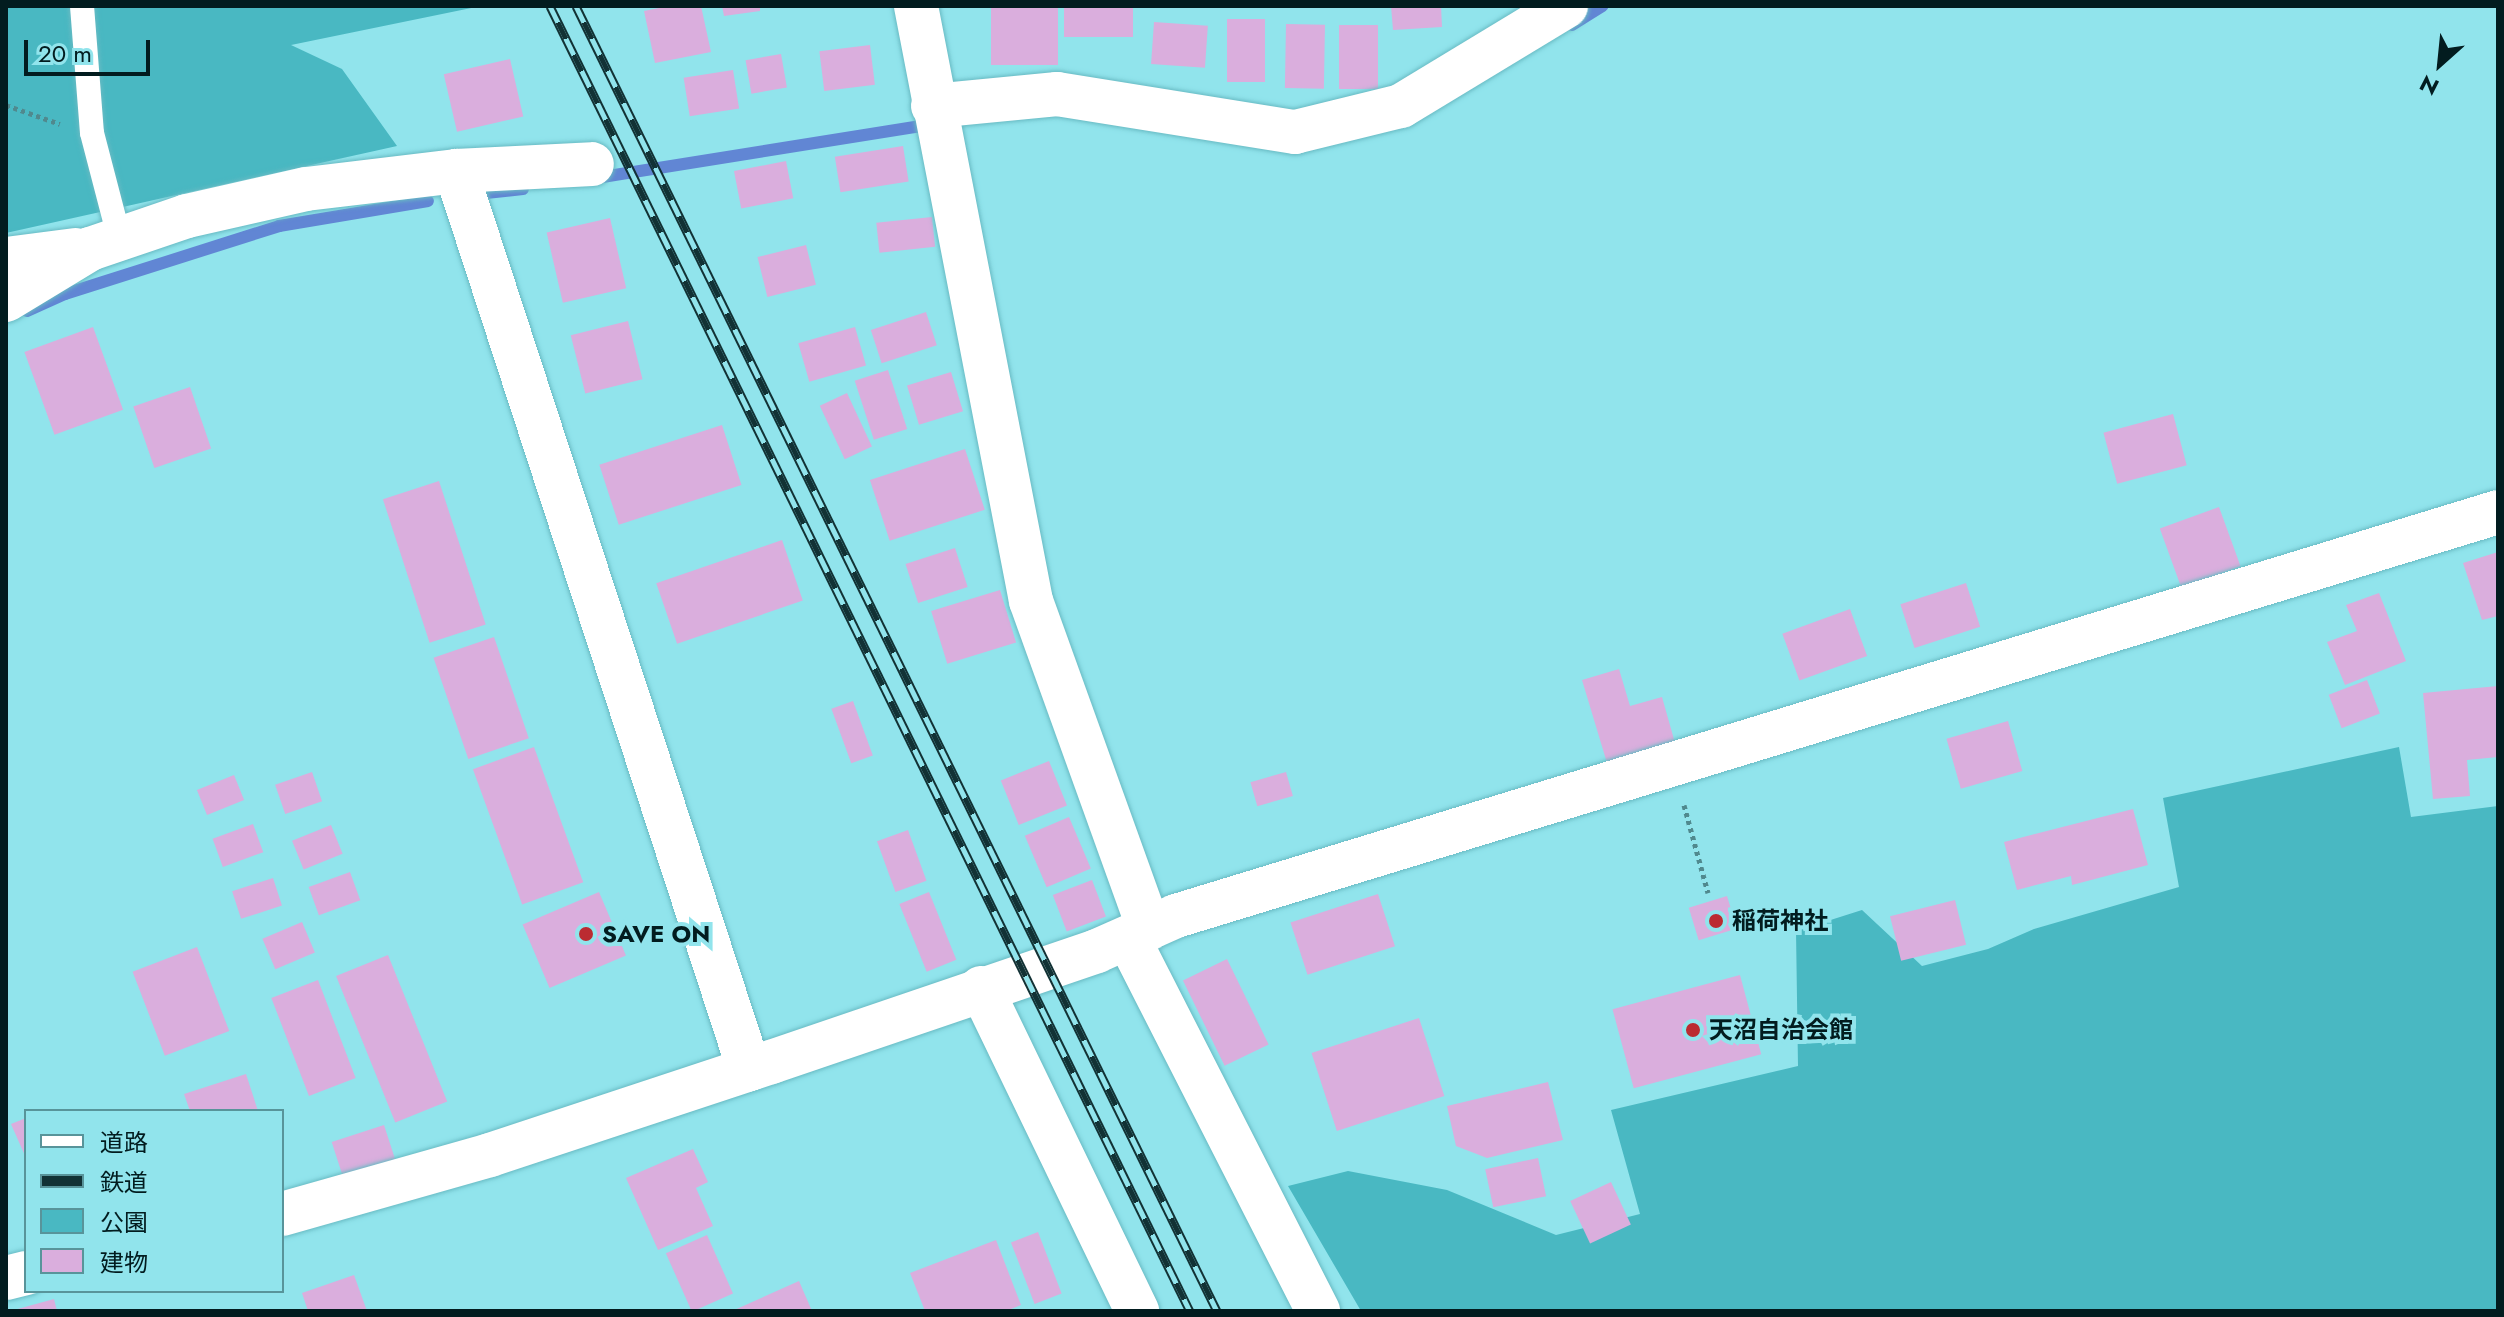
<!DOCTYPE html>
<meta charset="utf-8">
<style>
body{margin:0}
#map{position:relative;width:2504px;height:1317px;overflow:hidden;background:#91e4ec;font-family:Jost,"Noto Sans JP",sans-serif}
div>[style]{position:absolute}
.green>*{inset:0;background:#49b8c2}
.stream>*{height:12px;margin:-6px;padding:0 6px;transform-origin:6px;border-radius:6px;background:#6186d4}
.building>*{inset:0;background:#daaedd;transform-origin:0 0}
.path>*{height:5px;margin-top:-2.5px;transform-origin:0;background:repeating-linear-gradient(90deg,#50898e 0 4px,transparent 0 8px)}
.roads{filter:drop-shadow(0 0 2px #68bac3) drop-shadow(0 0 2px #68bac3)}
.lane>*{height:24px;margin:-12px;padding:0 12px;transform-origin:12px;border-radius:12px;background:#fff}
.street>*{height:44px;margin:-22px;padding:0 22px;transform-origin:22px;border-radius:22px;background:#fff}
.secondary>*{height:44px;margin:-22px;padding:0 22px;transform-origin:22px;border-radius:22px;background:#fff}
.rail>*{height:9px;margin-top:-4.5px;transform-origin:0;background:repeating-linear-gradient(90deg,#91e4ec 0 18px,#123235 0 36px);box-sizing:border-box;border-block:2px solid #123235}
.dots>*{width:22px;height:22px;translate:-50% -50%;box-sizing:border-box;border:4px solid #91e4ec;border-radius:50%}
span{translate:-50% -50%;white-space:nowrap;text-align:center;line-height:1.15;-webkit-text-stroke:8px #91e4ec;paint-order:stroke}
.poi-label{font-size:24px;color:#021c1f;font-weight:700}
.left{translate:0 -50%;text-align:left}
.frame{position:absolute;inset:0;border:8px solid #021c1f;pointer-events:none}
.legend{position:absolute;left:24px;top:1109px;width:260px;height:184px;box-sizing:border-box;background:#91e4ec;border:2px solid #58949a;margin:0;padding:10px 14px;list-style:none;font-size:24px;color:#021c1f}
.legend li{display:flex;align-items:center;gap:16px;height:40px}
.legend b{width:40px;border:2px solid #58949a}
.north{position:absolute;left:2400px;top:24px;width:80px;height:80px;-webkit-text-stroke:6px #91e4ec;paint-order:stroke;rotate:207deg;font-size:22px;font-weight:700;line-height:32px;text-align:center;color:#021c1f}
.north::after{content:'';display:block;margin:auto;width:28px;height:36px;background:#021c1f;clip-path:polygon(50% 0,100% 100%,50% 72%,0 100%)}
.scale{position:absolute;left:24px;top:40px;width:126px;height:36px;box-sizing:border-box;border:4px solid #021c1f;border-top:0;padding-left:10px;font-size:24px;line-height:28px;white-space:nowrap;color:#021c1f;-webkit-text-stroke:6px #91e4ec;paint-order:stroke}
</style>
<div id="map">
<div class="green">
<i style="clip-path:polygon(6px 6px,481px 6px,291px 45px,342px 69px,397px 146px,6px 233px)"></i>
<i style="clip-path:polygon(2399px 747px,2411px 817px,2498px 806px,2498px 1311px,1361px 1311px,1288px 1186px,1348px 1171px,1447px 1190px,1556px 1235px,1640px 1214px,1611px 1110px,1798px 1066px,1796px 931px,1862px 910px,1922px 966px,1988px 949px,2034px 929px,2179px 887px,2163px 798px)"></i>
</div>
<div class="stream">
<i style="left:1572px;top:25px;width:36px;rotate:-32deg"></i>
<i style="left:596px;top:178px;width:329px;rotate:-9.1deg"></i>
<i style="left:486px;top:193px;width:37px;rotate:-6deg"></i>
<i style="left:27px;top:311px;width:42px;rotate:-24.1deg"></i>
<i style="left:65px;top:294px;width:225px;rotate:-17.6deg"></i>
<i style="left:279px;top:226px;width:151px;rotate:-9.5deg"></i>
</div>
<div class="building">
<i style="clip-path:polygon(669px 6px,701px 6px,711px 52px,655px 63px,644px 11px)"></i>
<i style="clip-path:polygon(722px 6px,760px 6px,760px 11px,724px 16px)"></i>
<i style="left:991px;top:6px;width:67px;height:59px"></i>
<i style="left:1064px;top:6px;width:69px;height:31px"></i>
<i style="clip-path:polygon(1391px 6px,1441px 6px,1442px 27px,1393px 30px)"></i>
<i style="left:1227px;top:19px;width:38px;height:63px"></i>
<i style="left:1154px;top:22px;width:54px;height:42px;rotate:4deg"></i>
<i style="left:1286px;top:24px;width:39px;height:64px;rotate:1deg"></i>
<i style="left:1339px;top:25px;width:39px;height:64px"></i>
<i style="left:870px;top:45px;width:40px;height:51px;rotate:83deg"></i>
<i style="left:781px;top:54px;width:34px;height:36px;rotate:80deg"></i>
<i style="left:510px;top:59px;width:59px;height:68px;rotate:77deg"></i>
<i style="left:733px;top:70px;width:39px;height:50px;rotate:81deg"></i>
<i style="left:903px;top:146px;width:36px;height:69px;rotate:81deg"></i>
<i style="left:786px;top:161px;width:38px;height:53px;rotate:79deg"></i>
<i style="left:932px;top:217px;width:30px;height:56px;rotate:84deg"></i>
<i style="left:610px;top:218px;width:72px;height:65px;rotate:77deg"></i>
<i style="left:806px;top:245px;width:41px;height:50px;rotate:76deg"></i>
<i style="left:926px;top:312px;width:35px;height:58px;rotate:72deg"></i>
<i style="left:628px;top:321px;width:60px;height:59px;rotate:76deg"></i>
<i style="left:93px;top:327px;width:88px;height:73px;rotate:70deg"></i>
<i style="left:855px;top:327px;width:40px;height:59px;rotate:74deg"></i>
<i style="left:888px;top:370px;width:62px;height:35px;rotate:72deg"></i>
<i style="left:951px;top:372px;width:41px;height:46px;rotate:73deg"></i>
<i style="left:190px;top:387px;width:65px;height:60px;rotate:71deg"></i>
<i style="left:847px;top:393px;width:59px;height:30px;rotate:65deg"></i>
<i style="left:2173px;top:414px;width:53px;height:72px;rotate:75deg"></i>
<i style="left:722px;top:425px;width:63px;height:129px;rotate:72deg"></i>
<i style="left:965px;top:449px;width:64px;height:100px;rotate:72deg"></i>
<i style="left:439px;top:481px;width:151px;height:59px;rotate:72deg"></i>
<i style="left:2219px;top:507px;width:63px;height:63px;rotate:70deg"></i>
<i style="left:782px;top:540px;width:64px;height:133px;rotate:71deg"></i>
<i style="left:955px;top:548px;width:41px;height:52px;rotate:72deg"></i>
<i style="clip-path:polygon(2498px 552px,2498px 616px,2482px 620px,2463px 563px)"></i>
<i style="left:1966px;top:583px;width:46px;height:69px;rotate:72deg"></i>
<i style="left:1000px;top:590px;width:55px;height:72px;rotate:73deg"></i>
<i style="clip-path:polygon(2379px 593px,2406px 661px,2345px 685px,2327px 642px,2357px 631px,2346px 605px)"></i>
<i style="left:1850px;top:609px;width:50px;height:72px;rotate:70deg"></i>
<i style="left:494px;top:637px;width:107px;height:64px;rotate:71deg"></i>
<i style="clip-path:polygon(1619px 669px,1630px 706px,1662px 697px,1675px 743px,1607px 763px,1582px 680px)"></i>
<i style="left:2367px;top:680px;width:36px;height:41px;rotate:69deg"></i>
<i style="clip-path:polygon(2498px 686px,2498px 757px,2467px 760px,2470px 796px,2433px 799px,2423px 693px)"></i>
<i style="left:853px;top:701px;width:58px;height:23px;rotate:70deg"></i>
<i style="left:2008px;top:721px;width:52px;height:64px;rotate:74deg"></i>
<i style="left:534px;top:747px;width:144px;height:65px;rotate:70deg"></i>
<i style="left:1049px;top:761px;width:48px;height:52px;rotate:68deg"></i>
<i style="left:312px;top:772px;width:31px;height:39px;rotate:71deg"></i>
<i style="left:1286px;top:772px;width:25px;height:37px;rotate:74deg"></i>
<i style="left:234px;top:775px;width:27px;height:40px;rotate:68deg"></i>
<i style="clip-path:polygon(2133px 809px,2148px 865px,2072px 885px,2071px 876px,2017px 890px,2004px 842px)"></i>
<i style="left:1069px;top:817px;width:56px;height:48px;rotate:67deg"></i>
<i style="left:253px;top:824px;width:30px;height:43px;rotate:70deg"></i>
<i style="left:331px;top:825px;width:31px;height:42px;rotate:68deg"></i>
<i style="left:908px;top:830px;width:54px;height:33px;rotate:70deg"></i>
<i style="left:350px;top:872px;width:30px;height:44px;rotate:70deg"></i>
<i style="left:273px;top:878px;width:29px;height:43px;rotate:72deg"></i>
<i style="left:1092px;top:880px;width:39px;height:42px;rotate:69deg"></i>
<i style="left:599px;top:892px;width:69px;height:83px;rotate:67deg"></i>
<i style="left:929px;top:892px;width:73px;height:32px;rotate:68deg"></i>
<i style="left:1378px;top:894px;width:55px;height:92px;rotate:72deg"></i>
<i style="left:1727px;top:896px;width:34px;height:40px;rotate:73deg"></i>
<i style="left:1955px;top:900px;width:46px;height:67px;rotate:76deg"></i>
<i style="left:302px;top:922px;width:33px;height:43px;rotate:67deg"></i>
<i style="left:197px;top:947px;width:90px;height:69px;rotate:69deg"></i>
<i style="left:388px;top:955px;width:158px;height:56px;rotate:68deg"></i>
<i style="left:1227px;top:959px;width:95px;height:49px;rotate:64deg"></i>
<i style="left:1740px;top:975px;width:82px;height:132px;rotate:75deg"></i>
<i style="left:318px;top:980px;width:105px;height:50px;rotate:69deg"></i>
<i style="left:1419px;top:1018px;width:82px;height:113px;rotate:72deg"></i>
<i style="clip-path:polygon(246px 1074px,258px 1111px,190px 1111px,184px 1094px)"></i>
<i style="clip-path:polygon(1548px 1082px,1563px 1140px,1487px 1158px,1456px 1146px,1447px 1106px)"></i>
<i style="clip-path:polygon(26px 1118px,26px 1158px,11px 1124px)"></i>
<i style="left:384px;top:1125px;width:38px;height:55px;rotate:72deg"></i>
<i style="clip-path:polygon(693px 1149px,708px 1182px,696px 1188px,713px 1226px,658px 1250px,626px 1178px)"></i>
<i style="left:1538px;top:1158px;width:39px;height:54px;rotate:78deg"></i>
<i style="left:1611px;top:1182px;width:47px;height:45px;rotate:65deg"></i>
<i style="left:1038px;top:1232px;width:66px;height:29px;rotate:69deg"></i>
<i style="left:707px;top:1235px;width:64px;height:45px;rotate:66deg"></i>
<i style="clip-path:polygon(996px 1240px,1021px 1305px,1006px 1311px,925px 1311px,910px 1273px)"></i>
<i style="clip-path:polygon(354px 1275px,367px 1311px,308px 1311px,302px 1293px)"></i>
<i style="clip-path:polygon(799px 1281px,812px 1311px,732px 1311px)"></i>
<i style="clip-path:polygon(54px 1299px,57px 1311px,14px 1311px,14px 1310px)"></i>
</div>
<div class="path">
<i style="left:6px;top:105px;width:57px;rotate:19.4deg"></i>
<i style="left:1684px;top:805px;width:91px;rotate:74.7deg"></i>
</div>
<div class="roads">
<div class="lane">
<i style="left:82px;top:6px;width:127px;rotate:85.5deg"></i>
<i style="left:92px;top:133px;width:107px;rotate:75.4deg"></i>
</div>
<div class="street">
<i style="left:916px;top:6px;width:606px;rotate:79.06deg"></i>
<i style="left:1031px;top:601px;width:348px;rotate:70.2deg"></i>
<i style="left:933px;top:106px;width:125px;rotate:-5.5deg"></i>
<i style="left:1057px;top:94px;width:241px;rotate:9.1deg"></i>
<i style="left:1295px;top:132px;width:109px;rotate:-13.8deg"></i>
<i style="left:1401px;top:106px;width:193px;rotate:-31.2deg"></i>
<i style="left:456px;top:171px;width:945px;rotate:71.93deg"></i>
<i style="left:6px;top:259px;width:70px;rotate:-7.4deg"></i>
<i style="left:6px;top:300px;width:98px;rotate:-31.3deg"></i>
<i style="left:90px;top:249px;width:102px;rotate:-18.8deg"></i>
<i style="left:187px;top:216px;width:122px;rotate:-12.8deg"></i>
<i style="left:306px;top:189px;width:151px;rotate:-6.8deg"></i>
<i style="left:456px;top:171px;width:136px;rotate:-2.9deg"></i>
<i style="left:1128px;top:938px;width:419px;rotate:63deg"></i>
<i style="left:981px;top:988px;width:359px;rotate:64.2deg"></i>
</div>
<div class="secondary">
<i style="left:282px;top:1214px;width:216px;rotate:-15.8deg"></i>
<i style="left:490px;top:1155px;width:296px;rotate:-18.3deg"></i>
<i style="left:771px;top:1062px;width:344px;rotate:-18.8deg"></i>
<i style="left:1097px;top:951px;width:86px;rotate:-23.9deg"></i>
<i style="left:1176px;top:916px;width:1382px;rotate:-16.99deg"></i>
<i style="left:6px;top:1278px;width:21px;rotate:-14deg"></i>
</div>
</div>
<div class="rail">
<i style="left:550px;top:6px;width:1453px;rotate:63.88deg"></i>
<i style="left:576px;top:6px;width:1454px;rotate:63.84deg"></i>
</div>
<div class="dots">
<i style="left:1716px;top:921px;background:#bb2b31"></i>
<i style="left:586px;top:934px;background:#bb2b31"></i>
<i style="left:1693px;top:1030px;background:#bb2b31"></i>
</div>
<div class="poi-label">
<span class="left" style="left:1732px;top:921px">稲荷神社</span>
<span class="left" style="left:602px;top:934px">SAVE ON</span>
<span class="left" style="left:1709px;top:1030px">天沼自治会館</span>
</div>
<div class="frame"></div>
<ul class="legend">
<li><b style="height:10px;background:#fff"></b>道路</li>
<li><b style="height:10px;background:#123235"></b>鉄道</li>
<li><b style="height:22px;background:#49b8c2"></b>公園</li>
<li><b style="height:22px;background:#daaedd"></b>建物</li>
</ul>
<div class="north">N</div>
<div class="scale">20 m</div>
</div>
